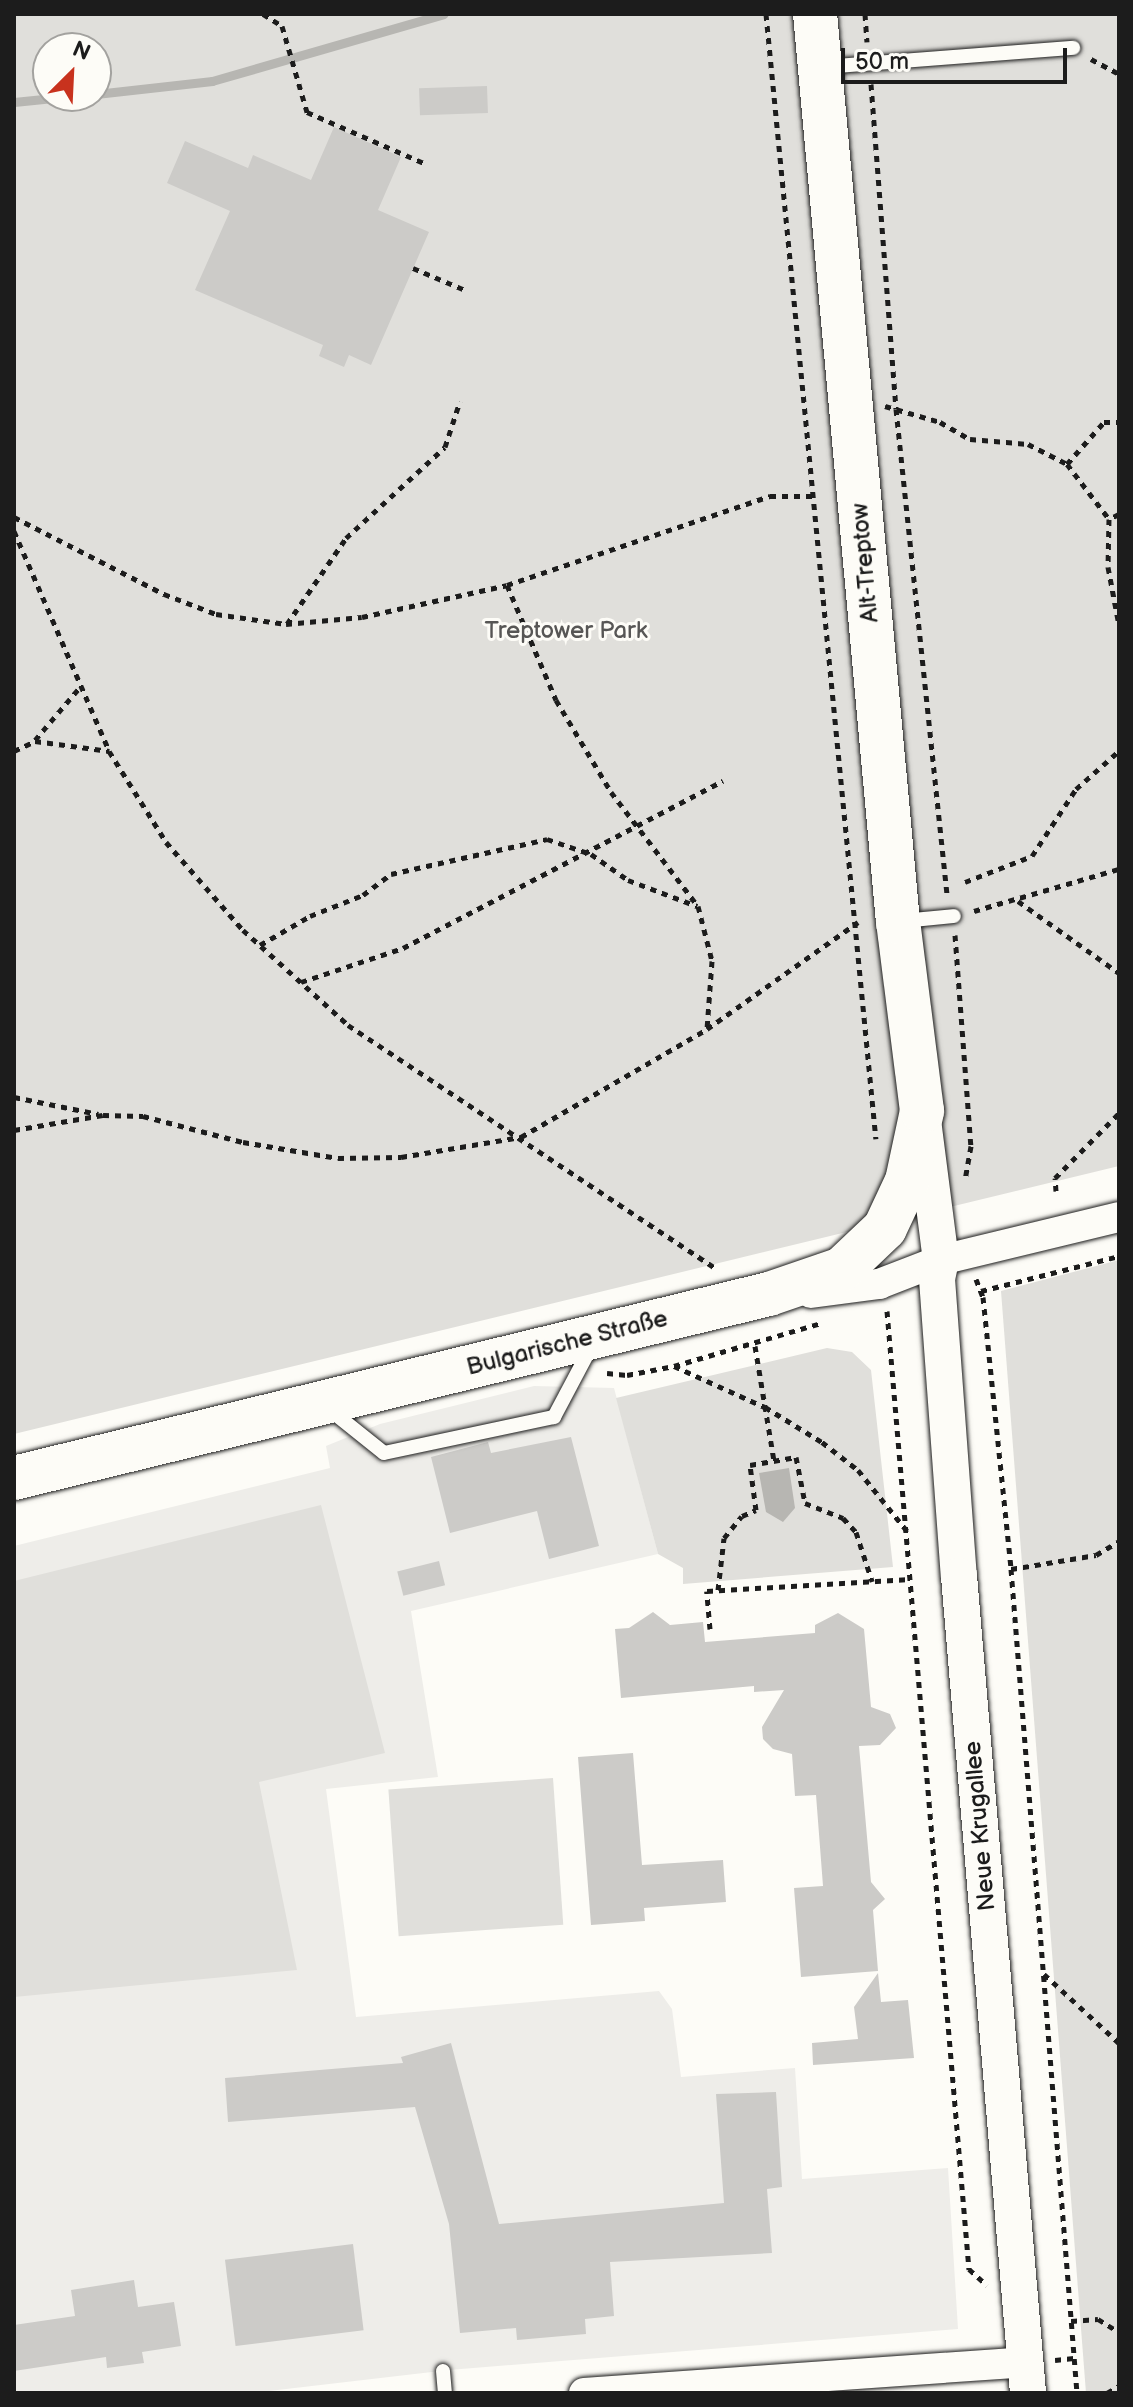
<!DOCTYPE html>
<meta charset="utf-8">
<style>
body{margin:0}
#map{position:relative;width:1133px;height:2407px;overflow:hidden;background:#fdfcf7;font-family:"Balsamiq Sans",sans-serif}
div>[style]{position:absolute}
.built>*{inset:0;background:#eeede9}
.green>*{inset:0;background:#e0dfdb;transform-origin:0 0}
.water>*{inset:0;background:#b7b6b2}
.stream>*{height:9px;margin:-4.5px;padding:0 4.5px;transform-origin:4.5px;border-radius:4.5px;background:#b7b6b2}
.building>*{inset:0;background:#cccbc8;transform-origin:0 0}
.path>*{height:5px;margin-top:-2.5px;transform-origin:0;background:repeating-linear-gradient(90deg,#1c1c1c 0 6px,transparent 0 12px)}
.roads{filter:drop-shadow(0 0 2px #1c1c1c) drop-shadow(0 0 2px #1c1c1c)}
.service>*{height:14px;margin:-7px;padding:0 7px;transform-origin:7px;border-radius:7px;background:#fdfcf7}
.minor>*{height:30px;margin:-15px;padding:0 15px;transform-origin:15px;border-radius:15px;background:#fdfcf7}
.tertiary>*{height:36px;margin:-18px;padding:0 18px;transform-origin:18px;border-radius:18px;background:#fdfcf7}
.primary>*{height:44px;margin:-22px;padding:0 22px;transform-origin:22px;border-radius:22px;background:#fdfcf7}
span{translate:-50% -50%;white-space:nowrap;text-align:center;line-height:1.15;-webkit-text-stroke:6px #fdfcf7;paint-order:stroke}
.street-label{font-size:24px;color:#1c1c1c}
.park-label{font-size:24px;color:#575655}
.frame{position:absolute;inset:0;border:16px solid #1c1c1c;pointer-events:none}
.north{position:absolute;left:32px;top:32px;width:80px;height:80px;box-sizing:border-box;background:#fdfcf7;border:2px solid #a3a29f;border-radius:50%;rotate:24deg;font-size:22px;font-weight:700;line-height:32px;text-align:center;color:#1c1c1c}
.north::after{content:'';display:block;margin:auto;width:28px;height:36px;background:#c8321e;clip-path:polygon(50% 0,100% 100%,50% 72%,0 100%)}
.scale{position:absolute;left:841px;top:48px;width:226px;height:36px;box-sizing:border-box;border:4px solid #1c1c1c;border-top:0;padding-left:10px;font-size:24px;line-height:28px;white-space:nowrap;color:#1c1c1c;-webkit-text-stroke:6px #fdfcf7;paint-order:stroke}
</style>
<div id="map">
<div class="built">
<i style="clip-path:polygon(534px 1386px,614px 1388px,658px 1554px,411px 1611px,438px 1777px,326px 1789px,356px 2017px,659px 1991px,672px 2009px,681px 2077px,795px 2068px,802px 2179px,948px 2168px,958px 2329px,449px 2370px,251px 2393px,14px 2393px,14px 1546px,330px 1468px,326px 1446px,380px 1424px)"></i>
</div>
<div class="green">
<i style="clip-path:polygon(evenodd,14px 14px,1119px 14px,1119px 1166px,14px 1434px,14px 14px,48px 48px,96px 48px,96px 96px,48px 96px,48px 48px)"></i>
<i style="clip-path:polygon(1119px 1260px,1119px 2393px,1086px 2393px,1001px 1291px)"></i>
<i style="clip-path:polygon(827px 1348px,852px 1352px,871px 1370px,893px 1567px,683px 1584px,683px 1568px,658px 1554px,616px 1398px)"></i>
<i style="clip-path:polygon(321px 1505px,385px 1753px,259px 1782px,297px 1970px,14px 1997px,14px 1581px)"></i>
<i style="left:553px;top:1778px;width:147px;height:165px;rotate:86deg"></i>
</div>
<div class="water">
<i style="clip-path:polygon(789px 1468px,795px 1508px,783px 1522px,766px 1512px,759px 1473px)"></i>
</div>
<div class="stream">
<i style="left:96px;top:94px;width:117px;rotate:-6.4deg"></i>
<i style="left:212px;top:81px;width:241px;rotate:-16.1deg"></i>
<i style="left:14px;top:102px;width:59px;rotate:-5.8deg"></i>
</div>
<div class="building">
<i style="left:487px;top:86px;width:27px;height:68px;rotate:88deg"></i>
<i style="clip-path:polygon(334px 127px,401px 157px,378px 210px,429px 232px,371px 365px,349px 355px,344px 367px,319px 356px,323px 345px,195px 290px,230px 211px,167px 183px,185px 141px,248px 168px,253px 155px,311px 180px)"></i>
<i style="clip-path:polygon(571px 1437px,599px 1546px,549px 1559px,537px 1511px,450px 1533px,431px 1457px,488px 1442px,491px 1453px)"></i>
<i style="left:439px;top:1561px;width:25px;height:43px;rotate:76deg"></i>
<i style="clip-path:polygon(653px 1612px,670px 1625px,703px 1622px,705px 1642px,815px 1633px,815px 1625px,838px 1613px,864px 1629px,871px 1707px,890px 1714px,896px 1728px,880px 1745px,859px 1746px,871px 1882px,885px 1899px,873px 1910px,878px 1971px,801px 1977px,794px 1888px,823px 1886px,816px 1795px,795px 1796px,792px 1754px,773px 1749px,763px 1739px,762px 1727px,784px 1690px,754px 1692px,754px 1686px,621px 1698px,615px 1629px,629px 1628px)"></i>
<i style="clip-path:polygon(633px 1753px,642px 1865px,723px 1860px,726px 1902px,644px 1908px,645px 1921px,591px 1925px,578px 1757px)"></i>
<i style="clip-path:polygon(878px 1973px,881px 2002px,908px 2000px,914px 2058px,813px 2065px,812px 2043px,858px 2039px,854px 2007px)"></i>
<i style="clip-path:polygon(451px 2043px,499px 2224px,724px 2203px,716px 2094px,776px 2092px,782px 2187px,767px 2189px,772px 2253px,610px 2262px,614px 2316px,585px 2319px,586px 2334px,517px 2340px,516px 2328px,460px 2333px,449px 2224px,415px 2107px,228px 2122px,225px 2078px,403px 2063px,401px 2057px)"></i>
<i style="left:353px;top:2244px;width:87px;height:129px;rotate:83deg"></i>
<i style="clip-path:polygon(134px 2280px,138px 2307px,174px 2302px,181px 2346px,142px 2352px,144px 2363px,107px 2368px,106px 2357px,14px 2371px,14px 2325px,75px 2316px,71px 2290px)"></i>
</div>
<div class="path">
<i style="left:263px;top:14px;width:22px;rotate:32deg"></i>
<i style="left:282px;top:26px;width:90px;rotate:73.8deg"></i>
<i style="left:307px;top:112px;width:130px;rotate:23.6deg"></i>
<i style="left:766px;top:14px;width:1130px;rotate:84.42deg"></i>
<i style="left:865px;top:14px;width:28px;rotate:86deg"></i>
<i style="left:1091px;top:59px;width:32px;rotate:28deg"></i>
<i style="left:871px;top:84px;width:326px;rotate:85.6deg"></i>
<i style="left:896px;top:409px;width:492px;rotate:84deg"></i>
<i style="left:413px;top:268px;width:56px;rotate:22.9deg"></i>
<i style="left:885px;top:406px;width:57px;rotate:16.2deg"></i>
<i style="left:940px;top:422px;width:34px;rotate:30deg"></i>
<i style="left:970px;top:439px;width:58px;rotate:4.9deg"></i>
<i style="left:1028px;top:444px;width:44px;rotate:27.1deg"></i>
<i style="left:1067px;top:464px;width:69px;rotate:52.6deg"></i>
<i style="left:1067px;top:464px;width:56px;rotate:-48.6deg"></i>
<i style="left:1104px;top:422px;width:15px"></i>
<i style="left:1119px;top:514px;width:11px;rotate:153deg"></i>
<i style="left:1109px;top:519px;width:48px;rotate:91.2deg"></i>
<i style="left:1108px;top:567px;width:59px;rotate:79.3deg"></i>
<i style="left:14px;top:517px;width:169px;rotate:27.2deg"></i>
<i style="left:164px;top:594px;width:56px;rotate:21deg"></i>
<i style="left:216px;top:614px;width:71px;rotate:8.1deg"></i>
<i style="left:286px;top:624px;width:76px;rotate:-5.3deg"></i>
<i style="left:362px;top:617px;width:148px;rotate:-12.4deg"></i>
<i style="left:507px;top:585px;width:278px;rotate:-18.7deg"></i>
<i style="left:770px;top:496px;width:46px"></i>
<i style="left:14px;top:531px;width:240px;rotate:66.6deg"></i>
<i style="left:109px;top:751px;width:107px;rotate:57.9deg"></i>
<i style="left:166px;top:842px;width:117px;rotate:48.8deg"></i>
<i style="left:243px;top:930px;width:142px;rotate:42.1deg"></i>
<i style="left:348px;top:1025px;width:442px;rotate:33.5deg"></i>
<i style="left:507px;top:585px;width:125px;rotate:66.9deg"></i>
<i style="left:556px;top:700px;width:107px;rotate:59.1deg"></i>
<i style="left:611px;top:792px;width:143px;rotate:52.7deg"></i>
<i style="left:698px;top:906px;width:57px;rotate:75.7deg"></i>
<i style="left:712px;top:961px;width:68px;rotate:94.2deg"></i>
<i style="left:287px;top:624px;width:104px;rotate:-55.5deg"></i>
<i style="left:346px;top:538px;width:134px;rotate:-42.6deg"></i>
<i style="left:445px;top:447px;width:48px;rotate:-71.9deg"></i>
<i style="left:35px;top:740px;width:71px;rotate:-49.6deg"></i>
<i style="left:14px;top:751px;width:23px;rotate:-25deg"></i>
<i style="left:35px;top:741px;width:75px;rotate:7.7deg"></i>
<i style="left:965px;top:882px;width:72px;rotate:-21.2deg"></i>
<i style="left:1032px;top:856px;width:80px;rotate:-56.7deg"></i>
<i style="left:1076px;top:789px;width:57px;rotate:-41.5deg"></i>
<i style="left:1018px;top:901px;width:124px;rotate:35.5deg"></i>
<i style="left:974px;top:911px;width:151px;rotate:-16.2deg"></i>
<i style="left:955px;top:935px;width:212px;rotate:85.7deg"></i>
<i style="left:971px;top:1146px;width:34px;rotate:100deg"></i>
<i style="left:260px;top:945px;width:58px;rotate:-30.1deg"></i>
<i style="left:310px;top:916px;width:57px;rotate:-21.6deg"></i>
<i style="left:363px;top:895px;width:35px;rotate:-37deg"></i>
<i style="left:391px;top:874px;width:160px;rotate:-12.6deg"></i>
<i style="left:547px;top:839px;width:46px;rotate:18.8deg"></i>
<i style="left:591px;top:854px;width:45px;rotate:35.1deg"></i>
<i style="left:628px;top:880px;width:74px;rotate:20.6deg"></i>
<i style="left:301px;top:982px;width:108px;rotate:-18.4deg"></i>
<i style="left:403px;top:948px;width:361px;rotate:-27.6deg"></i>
<i style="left:14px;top:1097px;width:86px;rotate:11.4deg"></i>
<i style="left:14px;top:1130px;width:90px;rotate:-9.6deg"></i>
<i style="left:103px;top:1115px;width:40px;rotate:1.4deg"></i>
<i style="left:143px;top:1116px;width:103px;rotate:14.6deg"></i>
<i style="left:243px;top:1142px;width:96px;rotate:9.6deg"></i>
<i style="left:338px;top:1158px;width:63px;rotate:-0.9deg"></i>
<i style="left:401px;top:1157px;width:122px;rotate:-9.5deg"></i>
<i style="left:521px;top:1137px;width:215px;rotate:-30.1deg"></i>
<i style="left:707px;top:1029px;width:185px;rotate:-35.3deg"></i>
<i style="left:1056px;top:1191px;width:13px;rotate:-94deg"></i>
<i style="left:1055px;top:1178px;width:91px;rotate:-45.4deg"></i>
<i style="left:976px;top:1279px;width:19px;rotate:69deg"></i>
<i style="left:983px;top:1297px;width:273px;rotate:84.1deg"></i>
<i style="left:1011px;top:1569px;width:827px;rotate:85.42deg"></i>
<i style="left:981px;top:1291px;width:142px;rotate:-14.2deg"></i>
<i style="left:887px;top:1311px;width:962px;rotate:85.11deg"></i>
<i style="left:969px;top:2269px;width:24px;rotate:42deg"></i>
<i style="left:755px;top:1346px;width:117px;rotate:80.6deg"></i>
<i style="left:674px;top:1366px;width:100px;rotate:24.3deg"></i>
<i style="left:765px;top:1407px;width:67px;rotate:31.6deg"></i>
<i style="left:822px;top:1442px;width:46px;rotate:37.9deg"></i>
<i style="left:858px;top:1470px;width:78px;rotate:51.2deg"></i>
<i style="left:607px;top:1373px;width:20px;rotate:6deg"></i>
<i style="left:627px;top:1375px;width:48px;rotate:-10.8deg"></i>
<i style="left:674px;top:1366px;width:153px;rotate:-16.3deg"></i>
<i style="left:1011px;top:1569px;width:86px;rotate:-9.4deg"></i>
<i style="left:1096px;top:1555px;width:27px;rotate:-31deg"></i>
<i style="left:718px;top:1590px;width:52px;rotate:-83.4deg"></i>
<i style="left:724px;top:1538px;width:28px;rotate:-51deg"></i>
<i style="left:742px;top:1516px;width:15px;rotate:-23deg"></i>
<i style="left:756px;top:1510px;width:45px;rotate:-97.6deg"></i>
<i style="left:750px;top:1465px;width:47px;rotate:-9.9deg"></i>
<i style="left:796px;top:1457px;width:47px;rotate:78.9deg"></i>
<i style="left:805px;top:1503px;width:41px;rotate:21.5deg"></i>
<i style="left:843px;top:1518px;width:19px;rotate:47deg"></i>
<i style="left:856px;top:1532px;width:52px;rotate:71.9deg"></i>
<i style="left:710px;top:1629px;width:38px;rotate:-95deg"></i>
<i style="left:707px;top:1591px;width:204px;rotate:-3.4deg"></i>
<i style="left:1044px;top:1974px;width:102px;rotate:42.6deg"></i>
<i style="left:1071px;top:2321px;width:27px;rotate:-4deg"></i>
<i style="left:1098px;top:2319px;width:25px;rotate:32deg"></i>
<i style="left:1055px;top:2360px;width:19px;rotate:-6deg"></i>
<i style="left:1107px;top:2393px;width:14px;rotate:-30deg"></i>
</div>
<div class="roads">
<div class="service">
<i style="left:824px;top:67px;width:250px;rotate:-4.4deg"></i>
<i style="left:902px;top:921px;width:52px;rotate:-5.5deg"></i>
<i style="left:329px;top:1409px;width:70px;rotate:38.7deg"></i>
<i style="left:384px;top:1453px;width:174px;rotate:-12deg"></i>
<i style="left:554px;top:1417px;width:79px;rotate:-62.1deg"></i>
<i style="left:443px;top:2371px;width:22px;rotate:85deg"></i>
</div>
<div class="minor">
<i style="left:811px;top:1293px;width:69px;rotate:-7.5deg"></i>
<i style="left:879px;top:1284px;width:66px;rotate:-21.2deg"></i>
<i style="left:941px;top:1260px;width:183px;rotate:-13.6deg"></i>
<i style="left:584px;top:2393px;width:442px;rotate:-4deg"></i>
</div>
<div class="tertiary">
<i style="left:924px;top:1128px;width:133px;rotate:82.7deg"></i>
<i style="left:941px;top:1260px;width:19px;rotate:102deg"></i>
<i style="left:937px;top:1279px;width:298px;rotate:85.8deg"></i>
<i style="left:959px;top:1576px;width:820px;rotate:85.17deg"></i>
</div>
<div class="primary">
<i style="left:14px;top:1478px;width:777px;rotate:-13.7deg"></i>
<i style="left:769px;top:1294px;width:77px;rotate:-18.9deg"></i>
<i style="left:842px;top:1269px;width:59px;rotate:-43.6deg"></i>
<i style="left:885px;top:1228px;width:52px;rotate:-64.9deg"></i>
<i style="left:907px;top:1181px;width:72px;rotate:-77.9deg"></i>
<i style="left:922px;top:1111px;width:191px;rotate:-97.2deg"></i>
<i style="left:898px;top:922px;width:912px;rotate:-95.22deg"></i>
</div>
</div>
<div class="street-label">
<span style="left:865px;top:563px;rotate:-95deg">Alt-Treptow</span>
<span style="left:567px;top:1343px;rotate:-14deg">Bulgarische Straße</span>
<span style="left:980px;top:1826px;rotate:-95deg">Neue Krugallee</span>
</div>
<div class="park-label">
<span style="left:566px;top:631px">Treptower Park</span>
</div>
<div class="frame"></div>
<div class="north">N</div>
<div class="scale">50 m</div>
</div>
